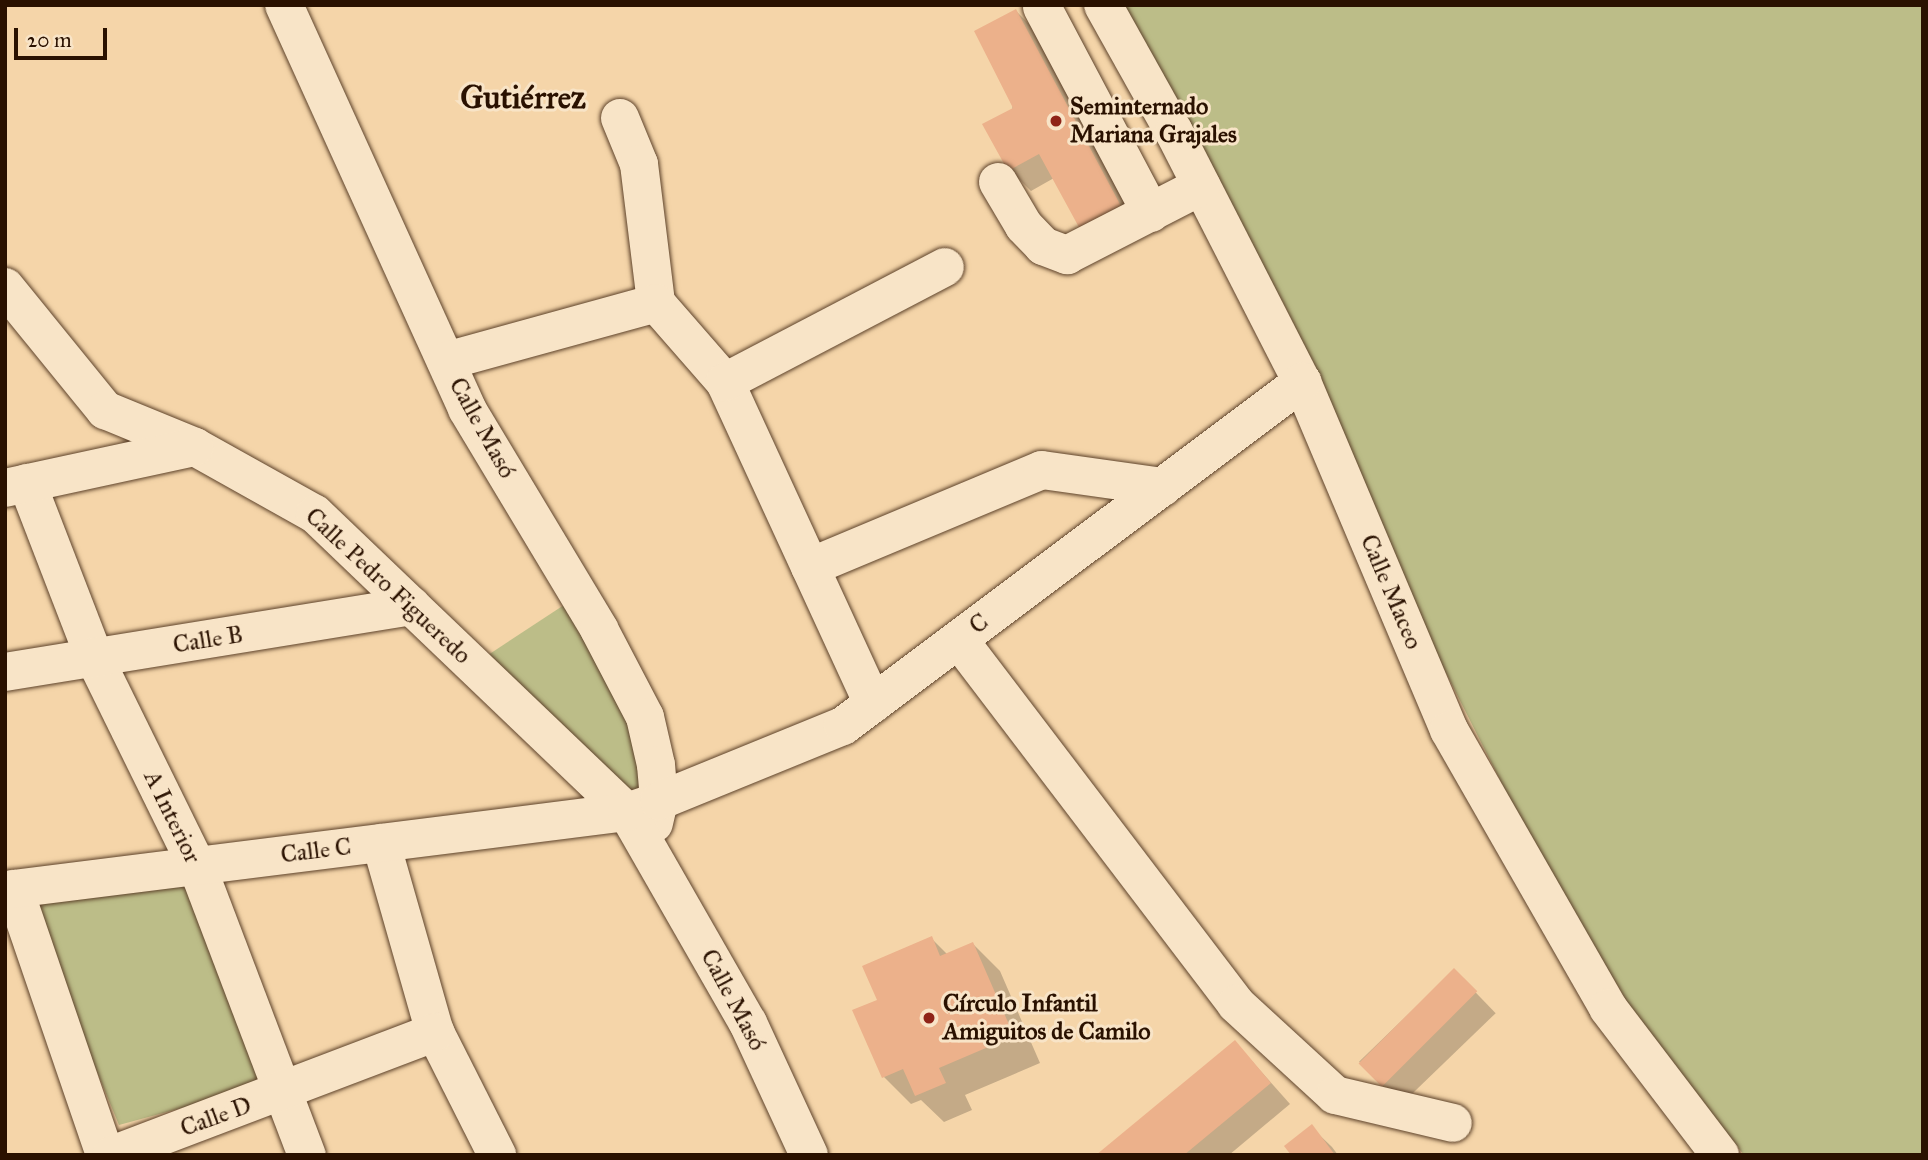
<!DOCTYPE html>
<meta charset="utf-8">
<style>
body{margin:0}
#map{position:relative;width:1928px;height:1160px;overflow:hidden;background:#f5d5a9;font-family:"IM FELL Great Primer",serif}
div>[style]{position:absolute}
.green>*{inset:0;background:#bcbd88}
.shadow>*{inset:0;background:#0003;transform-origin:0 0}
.building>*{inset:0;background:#ecb18b;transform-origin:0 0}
.roads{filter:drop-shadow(0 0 2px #5d422a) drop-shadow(0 0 2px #5d422a)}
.minor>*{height:38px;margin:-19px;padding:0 19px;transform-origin:19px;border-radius:19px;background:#f8e4c7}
.dots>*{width:19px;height:19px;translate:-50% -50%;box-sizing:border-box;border:4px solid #f8e4c7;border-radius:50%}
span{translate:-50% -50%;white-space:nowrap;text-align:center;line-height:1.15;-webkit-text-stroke:6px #f8e4c7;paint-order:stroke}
.poi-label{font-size:24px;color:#2a1100;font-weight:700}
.left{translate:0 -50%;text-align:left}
.street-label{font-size:24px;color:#2a1100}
.district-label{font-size:32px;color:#2a1100;font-weight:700}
.frame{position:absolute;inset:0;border:7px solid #2a1100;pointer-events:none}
.scale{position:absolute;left:14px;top:28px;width:93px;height:32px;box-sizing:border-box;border:4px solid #2a1100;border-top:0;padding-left:9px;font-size:21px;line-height:24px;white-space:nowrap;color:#2a1100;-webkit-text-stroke:5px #f8e4c7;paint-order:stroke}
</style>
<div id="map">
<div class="green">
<i style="clip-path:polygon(1121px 5px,1923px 5px,1923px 1155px,1744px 1155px,1648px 1036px,1534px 847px,1442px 665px,1287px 310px)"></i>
<i style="clip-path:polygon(564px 605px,633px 719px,642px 793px,612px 783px,485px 657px)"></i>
<i style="clip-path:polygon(198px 882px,270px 1084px,119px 1125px,27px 903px)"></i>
</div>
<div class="shadow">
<i style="clip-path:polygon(1016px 11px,1037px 32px,1141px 229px,1054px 178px,1031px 191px,1010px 170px)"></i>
<i style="clip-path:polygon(931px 938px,948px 955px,973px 944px,1000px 971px,1040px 1063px,965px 1095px,972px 1110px,944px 1122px,921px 1100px,911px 1104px,884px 1077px,855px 1011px,879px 1001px)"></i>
<i style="left:1454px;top:970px;width:60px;height:132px;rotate:46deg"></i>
<i style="clip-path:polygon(1235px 1042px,1290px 1104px,1229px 1155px,1099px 1155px)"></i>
<i style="clip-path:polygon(1311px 1127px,1332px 1147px,1338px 1155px,1293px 1155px)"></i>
</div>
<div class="building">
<i style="clip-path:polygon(1016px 9px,1122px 208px,1081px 231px,1039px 154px,1008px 171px,982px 124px,1013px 108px,974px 31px)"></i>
<i style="clip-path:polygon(932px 936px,940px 956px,973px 942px,1014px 1036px,939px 1068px,946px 1083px,915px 1096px,903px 1069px,882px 1078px,852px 1010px,877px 1000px,862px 966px)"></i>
<i style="left:1454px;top:968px;width:33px;height:135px;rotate:45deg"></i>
<i style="clip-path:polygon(1235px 1040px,1271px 1083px,1184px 1155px,1096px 1155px)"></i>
<i style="clip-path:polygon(1312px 1124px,1335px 1155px,1291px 1155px,1284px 1146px)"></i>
</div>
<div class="roads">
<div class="minor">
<i style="left:284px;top:5px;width:444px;rotate:65.6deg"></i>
<i style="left:467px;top:409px;width:257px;rotate:59deg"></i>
<i style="left:599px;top:629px;width:99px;rotate:62.4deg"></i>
<i style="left:645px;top:717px;width:49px;rotate:77.1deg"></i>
<i style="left:656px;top:765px;width:36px;rotate:85deg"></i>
<i style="left:659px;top:801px;width:23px;rotate:103deg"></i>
<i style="left:1103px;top:5px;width:145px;rotate:60.8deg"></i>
<i style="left:1174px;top:132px;width:281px;rotate:62.9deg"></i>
<i style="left:1302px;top:382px;width:378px;rotate:67.1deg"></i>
<i style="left:1449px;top:730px;width:320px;rotate:60.2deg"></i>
<i style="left:1608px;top:1008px;width:185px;rotate:52.7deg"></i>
<i style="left:1042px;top:7px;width:233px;rotate:62.1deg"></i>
<i style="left:620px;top:118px;width:50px;rotate:67.6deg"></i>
<i style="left:639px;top:164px;width:140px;rotate:83deg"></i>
<i style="left:656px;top:303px;width:105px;rotate:48.9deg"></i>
<i style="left:725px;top:382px;width:354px;rotate:65.3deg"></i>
<i style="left:998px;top:182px;width:51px;rotate:59.4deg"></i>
<i style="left:1024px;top:226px;width:28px;rotate:46deg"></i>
<i style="left:1043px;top:246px;width:26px;rotate:21deg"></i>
<i style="left:1067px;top:255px;width:151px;rotate:-27.2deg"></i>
<i style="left:5px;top:287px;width:159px;rotate:50.9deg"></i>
<i style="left:105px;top:410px;width:97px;rotate:22.3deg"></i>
<i style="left:195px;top:447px;width:137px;rotate:29.2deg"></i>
<i style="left:315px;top:514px;width:431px;rotate:43.7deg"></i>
<i style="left:627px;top:812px;width:243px;rotate:60.2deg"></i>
<i style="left:748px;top:1023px;width:145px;rotate:65.2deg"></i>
<i style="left:446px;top:361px;width:218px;rotate:-15.4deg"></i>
<i style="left:725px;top:382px;width:248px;rotate:-27.6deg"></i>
<i style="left:27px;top:483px;width:186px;rotate:68.9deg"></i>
<i style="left:94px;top:657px;width:233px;rotate:63.8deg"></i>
<i style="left:197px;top:866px;width:309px;rotate:69.2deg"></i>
<i style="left:5px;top:488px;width:194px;rotate:-12.2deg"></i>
<i style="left:810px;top:567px;width:251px;rotate:-22.7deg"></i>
<i style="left:1042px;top:470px;width:122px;rotate:8deg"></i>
<i style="left:959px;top:640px;width:457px;rotate:52.7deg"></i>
<i style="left:1236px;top:1004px;width:134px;rotate:42.6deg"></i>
<i style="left:1335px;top:1095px;width:121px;rotate:13.3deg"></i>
<i style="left:5px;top:672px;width:412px;rotate:-9.2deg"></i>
<i style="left:381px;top:843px;width:197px;rotate:74.1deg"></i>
<i style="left:435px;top:1032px;width:138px;rotate:63.2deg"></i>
<i style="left:14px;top:889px;width:281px;rotate:71.1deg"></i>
<i style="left:5px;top:890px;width:627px;rotate:-7.15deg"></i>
<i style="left:627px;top:812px;width:34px;rotate:-19deg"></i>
<i style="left:659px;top:801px;width:199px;rotate:-22.2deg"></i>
<i style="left:843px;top:726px;width:574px;rotate:-36.85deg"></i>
<i style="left:112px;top:1155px;width:346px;rotate:-20.8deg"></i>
</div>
</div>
<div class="dots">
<i style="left:1056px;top:121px;background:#8f2418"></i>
<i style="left:929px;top:1018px;background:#8f2418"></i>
</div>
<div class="poi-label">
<span class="left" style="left:1070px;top:121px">Seminternado<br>Mariana Grajales</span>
<span class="left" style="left:943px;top:1018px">Círculo Infantil<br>Amiguitos de Camilo</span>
</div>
<div class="street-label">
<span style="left:482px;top:428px;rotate:61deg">Calle Masó</span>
<span style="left:388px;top:586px;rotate:43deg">Calle Pedro Figueredo</span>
<span style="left:1391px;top:592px;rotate:67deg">Calle Maceo</span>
<span style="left:979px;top:624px;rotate:-37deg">C</span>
<span style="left:208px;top:640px;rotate:-9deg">Calle B</span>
<span style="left:172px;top:817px;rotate:64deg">A Interior</span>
<span style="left:316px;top:851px;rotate:-7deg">Calle C</span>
<span style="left:733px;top:1000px;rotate:62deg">Calle Masó</span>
<span style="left:216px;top:1117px;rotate:-20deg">Calle D</span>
</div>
<div class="district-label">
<span style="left:523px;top:98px">Gutiérrez</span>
</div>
<div class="frame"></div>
<div class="scale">20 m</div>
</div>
